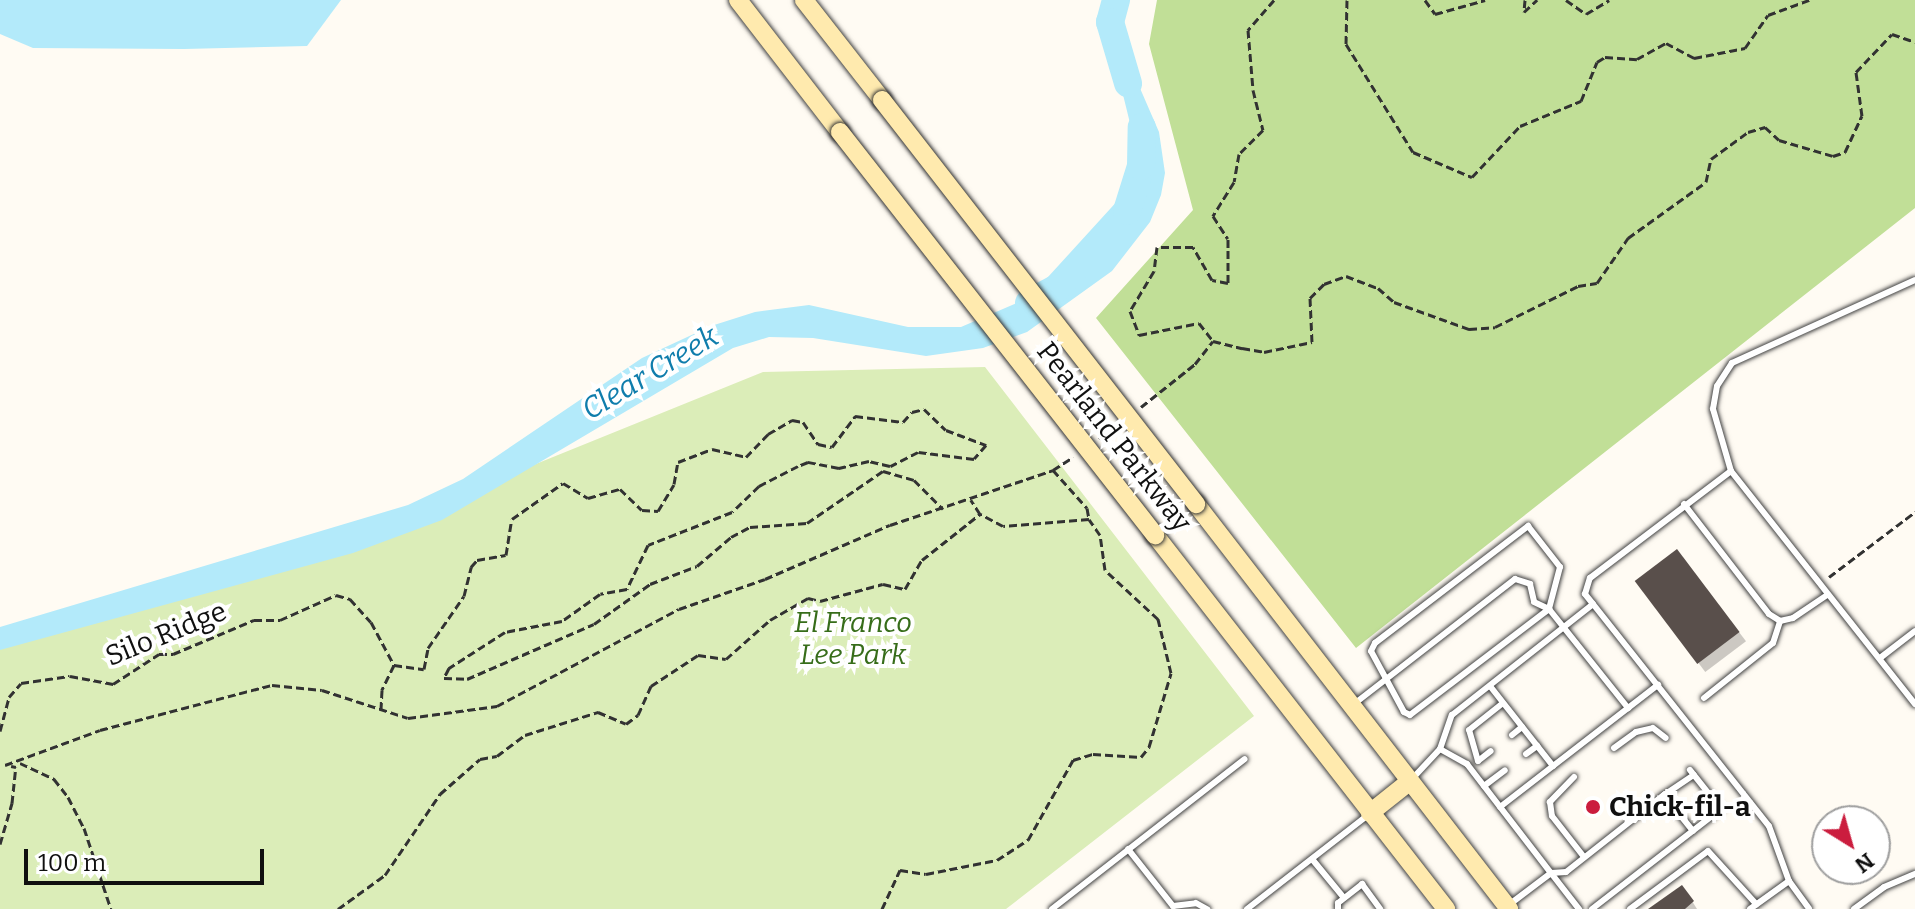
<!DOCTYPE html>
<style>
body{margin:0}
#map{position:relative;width:1915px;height:909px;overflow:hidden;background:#fffbf3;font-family:Bitter,serif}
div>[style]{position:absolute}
.green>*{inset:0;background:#dbedb8}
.forest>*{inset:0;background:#c1df97}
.water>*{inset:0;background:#b3eafa}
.shadow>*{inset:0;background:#0003;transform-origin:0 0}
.river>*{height:28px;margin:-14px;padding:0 14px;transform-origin:14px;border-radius:14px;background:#b3eafa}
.building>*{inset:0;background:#594f4b;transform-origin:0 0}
.path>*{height:3px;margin-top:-1.5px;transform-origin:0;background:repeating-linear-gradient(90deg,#323232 0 8px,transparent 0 12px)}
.roads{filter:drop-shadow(0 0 2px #434343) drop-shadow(0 0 2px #434343)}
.lane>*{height:6px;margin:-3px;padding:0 3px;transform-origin:3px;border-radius:3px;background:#fff}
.secondary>*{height:18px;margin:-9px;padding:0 9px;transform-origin:9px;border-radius:9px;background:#ffeaae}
.bridges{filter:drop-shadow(0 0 2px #323232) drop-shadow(0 0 2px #323232)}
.secondary-bridge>*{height:18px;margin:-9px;padding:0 9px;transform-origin:9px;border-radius:9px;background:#ffeaae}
.dots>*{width:22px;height:22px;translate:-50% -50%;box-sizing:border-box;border:4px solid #fff;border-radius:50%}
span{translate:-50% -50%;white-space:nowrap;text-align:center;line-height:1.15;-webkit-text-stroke:8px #fff;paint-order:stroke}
.street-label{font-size:28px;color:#101010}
.park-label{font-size:28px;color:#376d1a;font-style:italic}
.poi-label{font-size:28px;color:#101010;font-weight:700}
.left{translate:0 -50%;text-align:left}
.water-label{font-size:30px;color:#0f7dac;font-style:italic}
.north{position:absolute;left:1811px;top:805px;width:80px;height:80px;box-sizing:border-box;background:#fff;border:2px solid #9f9f9f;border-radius:50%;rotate:143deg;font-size:22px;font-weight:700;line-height:32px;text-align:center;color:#101010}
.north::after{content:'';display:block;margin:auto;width:28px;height:36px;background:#cb1d3e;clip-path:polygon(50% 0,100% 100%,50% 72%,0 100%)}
.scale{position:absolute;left:24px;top:849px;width:240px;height:36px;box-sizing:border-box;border:4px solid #101010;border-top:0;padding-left:10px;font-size:24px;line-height:28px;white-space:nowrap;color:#101010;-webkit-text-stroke:6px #fff;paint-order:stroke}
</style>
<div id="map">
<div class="green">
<i style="clip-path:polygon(985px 367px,1254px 716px,1006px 909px,0 909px,0 634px,420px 511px,763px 372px)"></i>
</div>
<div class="forest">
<i style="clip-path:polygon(1157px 0,1915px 0,1915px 208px,1356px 648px,1096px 318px,1193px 210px,1149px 44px)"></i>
</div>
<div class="water">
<i style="clip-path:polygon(0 0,341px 0,307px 46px,184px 49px,33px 48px,0 34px)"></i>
<i style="clip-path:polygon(1111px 46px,1123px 49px,1159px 132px,1165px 173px,1161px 195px,1150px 222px,1112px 271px,1027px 332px,983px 348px,926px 356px,813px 338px,769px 337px,733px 348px,442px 520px,353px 553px,0 650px,0 627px,408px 505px,463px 479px,642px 358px,711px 326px,755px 312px,809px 305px,908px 327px,961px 327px,1068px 281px,1095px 262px,1120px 233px,1135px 211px,1144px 180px)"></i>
</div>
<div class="shadow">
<i style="left:1684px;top:559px;width:103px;height:51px;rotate:53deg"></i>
<i style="clip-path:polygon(1687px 893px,1697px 909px,1653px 909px)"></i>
</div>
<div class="river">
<i style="left:1116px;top:0;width:23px;rotate:105deg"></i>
<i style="left:1110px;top:22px;width:64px;rotate:73.6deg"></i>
<i style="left:1029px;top:303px;width:32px;rotate:-28deg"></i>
<i style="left:1057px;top:288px;width:104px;rotate:-47.7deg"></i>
<i style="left:1127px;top:211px;width:47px;rotate:-72.7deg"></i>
<i style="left:1141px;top:166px;width:39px;rotate:-89deg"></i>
</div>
<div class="building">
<i style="left:1677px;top:549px;width:104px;height:53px;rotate:53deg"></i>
<i style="clip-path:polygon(1682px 885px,1694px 901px,1685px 909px,1648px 909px)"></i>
</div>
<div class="path">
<i style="left:1274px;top:0;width:40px;rotate:131deg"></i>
<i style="left:1248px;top:30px;width:60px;rotate:85.2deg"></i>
<i style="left:1253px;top:90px;width:41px;rotate:76deg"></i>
<i style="left:1263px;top:130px;width:34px;rotate:135deg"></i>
<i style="left:1239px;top:154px;width:28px;rotate:100deg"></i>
<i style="left:1234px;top:182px;width:40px;rotate:122deg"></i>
<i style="left:1213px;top:216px;width:27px;rotate:57deg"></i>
<i style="left:1228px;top:239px;width:44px;rotate:90deg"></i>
<i style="left:1228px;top:283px;width:16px;rotate:-169deg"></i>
<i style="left:1212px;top:280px;width:38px;rotate:-120deg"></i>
<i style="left:1193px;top:247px;width:36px;rotate:180deg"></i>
<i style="left:1157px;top:247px;width:24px;rotate:97deg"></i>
<i style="left:1154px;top:271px;width:47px;rotate:121deg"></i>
<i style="left:1130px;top:311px;width:26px;rotate:69deg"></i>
<i style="left:1139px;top:335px;width:61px;rotate:-11.3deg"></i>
<i style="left:1199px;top:323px;width:23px;rotate:52deg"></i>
<i style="left:1213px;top:341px;width:30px;rotate:14deg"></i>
<i style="left:1242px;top:348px;width:22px;rotate:10deg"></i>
<i style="left:1264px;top:352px;width:49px;rotate:-11.8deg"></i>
<i style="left:1312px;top:342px;width:44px;rotate:-92.6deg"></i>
<i style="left:1310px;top:298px;width:20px;rotate:-45deg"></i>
<i style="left:1324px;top:284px;width:23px;rotate:-20deg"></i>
<i style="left:1346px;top:276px;width:34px;rotate:21deg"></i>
<i style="left:1378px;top:288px;width:21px;rotate:41deg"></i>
<i style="left:1394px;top:302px;width:80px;rotate:19.8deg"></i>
<i style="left:1469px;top:329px;width:26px;rotate:-4deg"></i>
<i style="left:1495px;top:327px;width:93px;rotate:-26.3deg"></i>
<i style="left:1578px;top:286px;width:19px;rotate:-9deg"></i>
<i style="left:1597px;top:283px;width:55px;rotate:-55.4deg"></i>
<i style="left:1628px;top:238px;width:96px;rotate:-35.7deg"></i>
<i style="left:1706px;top:182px;width:24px;rotate:-78deg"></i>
<i style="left:1711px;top:159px;width:46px;rotate:-36.1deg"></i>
<i style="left:1748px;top:132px;width:18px;rotate:-16deg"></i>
<i style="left:1765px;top:127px;width:19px;rotate:43deg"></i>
<i style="left:1779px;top:140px;width:56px;rotate:16.5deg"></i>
<i style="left:1833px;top:156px;width:13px;rotate:-18deg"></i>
<i style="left:1845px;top:152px;width:40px;rotate:-65deg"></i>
<i style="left:1862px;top:116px;width:44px;rotate:-97.8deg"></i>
<i style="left:1856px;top:72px;width:52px;rotate:-46.5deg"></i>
<i style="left:1892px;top:34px;width:24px;rotate:19deg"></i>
<i style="left:1347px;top:0;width:44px;rotate:91.3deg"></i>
<i style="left:1346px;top:44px;width:127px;rotate:58.2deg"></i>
<i style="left:1413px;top:152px;width:64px;rotate:23deg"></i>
<i style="left:1472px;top:177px;width:70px;rotate:-46.7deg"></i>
<i style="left:1520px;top:126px;width:66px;rotate:-22.3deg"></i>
<i style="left:1581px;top:101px;width:42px;rotate:-67.7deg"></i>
<i style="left:1597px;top:62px;width:9px;rotate:-32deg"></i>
<i style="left:1605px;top:57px;width:32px;rotate:4deg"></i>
<i style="left:1637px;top:59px;width:33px;rotate:-29deg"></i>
<i style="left:1666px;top:43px;width:32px;rotate:28deg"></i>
<i style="left:1694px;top:58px;width:52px;rotate:-11.1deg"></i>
<i style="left:1745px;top:48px;width:40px;rotate:-55.1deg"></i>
<i style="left:1768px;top:15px;width:44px;rotate:-20.1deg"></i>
<i style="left:1425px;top:0;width:17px;rotate:54deg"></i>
<i style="left:1435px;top:14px;width:52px;rotate:-15.6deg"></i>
<i style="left:1525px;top:0;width:12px;rotate:95deg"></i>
<i style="left:1524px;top:12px;width:18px;rotate:-43deg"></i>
<i style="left:1566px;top:0;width:24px;rotate:35deg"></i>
<i style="left:1586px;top:14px;width:27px;rotate:-31deg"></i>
<i style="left:1141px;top:407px;width:69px;rotate:-38.5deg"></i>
<i style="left:1195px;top:364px;width:29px;rotate:-52deg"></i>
<i style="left:1099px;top:439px;width:21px;rotate:-35deg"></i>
<i style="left:1053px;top:470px;width:24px;rotate:-33deg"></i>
<i style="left:1829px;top:577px;width:108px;rotate:-37.1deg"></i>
<i style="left:394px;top:665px;width:30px;rotate:8deg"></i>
<i style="left:424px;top:669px;width:21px;rotate:-79deg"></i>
<i style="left:428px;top:648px;width:63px;rotate:-55.3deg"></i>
<i style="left:464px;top:596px;width:30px;rotate:-76deg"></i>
<i style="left:471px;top:567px;width:9px;rotate:-49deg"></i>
<i style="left:477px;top:560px;width:29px;rotate:-10deg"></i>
<i style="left:506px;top:555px;width:36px;rotate:-81deg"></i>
<i style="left:512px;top:519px;width:62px;rotate:-35.2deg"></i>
<i style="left:563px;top:483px;width:29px;rotate:31deg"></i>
<i style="left:588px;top:498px;width:33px;rotate:-16deg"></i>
<i style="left:620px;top:489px;width:30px;rotate:44deg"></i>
<i style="left:642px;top:510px;width:16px;rotate:4deg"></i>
<i style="left:658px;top:511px;width:31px;rotate:-59deg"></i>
<i style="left:674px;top:484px;width:22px;rotate:-80deg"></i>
<i style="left:678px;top:462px;width:36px;rotate:-21deg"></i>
<i style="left:712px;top:449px;width:35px;rotate:13deg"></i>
<i style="left:746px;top:457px;width:32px;rotate:-46deg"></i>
<i style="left:768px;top:434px;width:28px;rotate:-30deg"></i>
<i style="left:792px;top:420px;width:11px;rotate:10deg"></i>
<i style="left:803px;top:422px;width:27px;rotate:56deg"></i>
<i style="left:818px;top:444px;width:14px;rotate:12deg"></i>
<i style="left:832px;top:447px;width:39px;rotate:-53deg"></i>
<i style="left:855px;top:416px;width:48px;rotate:7.1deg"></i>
<i style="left:903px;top:422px;width:13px;rotate:-48deg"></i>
<i style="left:912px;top:412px;width:12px;rotate:-14deg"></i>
<i style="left:924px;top:409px;width:30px;rotate:44deg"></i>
<i style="left:946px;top:430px;width:43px;rotate:20.6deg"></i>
<i style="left:986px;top:445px;width:18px;rotate:131deg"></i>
<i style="left:974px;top:459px;width:56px;rotate:-172.9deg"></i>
<i style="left:918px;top:452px;width:31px;rotate:153deg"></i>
<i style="left:890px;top:466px;width:22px;rotate:-167deg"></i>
<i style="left:869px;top:461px;width:31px;rotate:167deg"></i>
<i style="left:839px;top:468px;width:32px;rotate:-169deg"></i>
<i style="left:808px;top:462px;width:11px;rotate:158deg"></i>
<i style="left:798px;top:466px;width:44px;rotate:152.9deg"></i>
<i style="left:759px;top:486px;width:37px;rotate:136deg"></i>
<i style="left:732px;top:512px;width:90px;rotate:158.6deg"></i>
<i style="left:648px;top:545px;width:49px;rotate:115.5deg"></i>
<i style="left:627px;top:589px;width:27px;rotate:170deg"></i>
<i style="left:600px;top:594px;width:47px;rotate:144.6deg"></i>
<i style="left:562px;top:621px;width:58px;rotate:169.1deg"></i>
<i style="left:505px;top:632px;width:67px;rotate:147.3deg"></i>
<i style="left:449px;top:668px;width:11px;rotate:117deg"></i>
<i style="left:444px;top:678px;width:23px;rotate:2deg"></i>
<i style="left:467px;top:679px;width:138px;rotate:-23.4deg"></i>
<i style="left:594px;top:624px;width:69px;rotate:-35.5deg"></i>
<i style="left:650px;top:584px;width:50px;rotate:-21deg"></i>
<i style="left:697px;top:566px;width:45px;rotate:-40.5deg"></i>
<i style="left:731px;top:537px;width:21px;rotate:-28deg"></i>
<i style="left:750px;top:527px;width:57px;rotate:-4deg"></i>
<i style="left:807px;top:523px;width:92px;rotate:-34.4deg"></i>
<i style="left:883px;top:471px;width:32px;rotate:16deg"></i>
<i style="left:914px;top:480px;width:41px;rotate:45deg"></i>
<i style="left:0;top:731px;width:35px;rotate:-75deg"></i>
<i style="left:9px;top:697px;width:18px;rotate:-49deg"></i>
<i style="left:21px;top:683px;width:49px;rotate:-8.1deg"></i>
<i style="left:70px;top:676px;width:44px;rotate:10.5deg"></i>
<i style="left:113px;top:684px;width:55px;rotate:-33.1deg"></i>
<i style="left:159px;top:654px;width:14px"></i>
<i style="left:173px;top:654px;width:88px;rotate:-22.8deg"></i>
<i style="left:254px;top:620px;width:26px"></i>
<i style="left:280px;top:620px;width:61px;rotate:-24.1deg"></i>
<i style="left:336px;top:595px;width:15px;rotate:16deg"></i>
<i style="left:350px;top:599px;width:31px;rotate:48deg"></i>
<i style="left:371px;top:622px;width:49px;rotate:61.9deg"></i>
<i style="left:394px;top:665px;width:28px;rotate:116deg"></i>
<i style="left:382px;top:690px;width:22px;rotate:93deg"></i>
<i style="left:20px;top:763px;width:38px;rotate:25deg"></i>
<i style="left:54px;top:779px;width:23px;rotate:52deg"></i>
<i style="left:68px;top:797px;width:35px;rotate:63deg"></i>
<i style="left:84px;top:828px;width:85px;rotate:71.6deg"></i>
<i style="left:5px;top:765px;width:101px;rotate:-20.2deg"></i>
<i style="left:100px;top:730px;width:178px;rotate:-14.7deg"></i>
<i style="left:272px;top:685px;width:50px;rotate:5.7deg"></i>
<i style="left:322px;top:690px;width:90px;rotate:18deg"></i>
<i style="left:408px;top:718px;width:90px;rotate:-7.7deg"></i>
<i style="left:497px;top:706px;width:206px;rotate:-28.1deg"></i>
<i style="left:679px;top:609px;width:91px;rotate:-19.2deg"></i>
<i style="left:765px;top:579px;width:136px;rotate:-23.4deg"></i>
<i style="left:890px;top:525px;width:172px;rotate:-18.6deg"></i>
<i style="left:1053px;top:470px;width:51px;rotate:48.2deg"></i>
<i style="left:1087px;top:508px;width:11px;rotate:80deg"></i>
<i style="left:0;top:844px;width:43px;rotate:-73.7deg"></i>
<i style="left:12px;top:803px;width:36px;rotate:-84deg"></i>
<i style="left:16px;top:767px;width:5px;rotate:-169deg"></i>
<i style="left:338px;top:909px;width:58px;rotate:-35.9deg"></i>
<i style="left:385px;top:875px;width:98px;rotate:-55.8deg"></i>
<i style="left:440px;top:794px;width:53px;rotate:-41.2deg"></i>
<i style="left:480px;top:759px;width:17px;rotate:-10deg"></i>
<i style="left:497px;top:756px;width:35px;rotate:-37deg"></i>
<i style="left:525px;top:735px;width:77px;rotate:-17.5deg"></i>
<i style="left:598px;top:712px;width:30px;rotate:23deg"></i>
<i style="left:626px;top:724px;width:15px;rotate:-37deg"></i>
<i style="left:638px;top:715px;width:32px;rotate:-66deg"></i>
<i style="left:651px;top:686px;width:56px;rotate:-33.4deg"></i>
<i style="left:698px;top:655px;width:28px;rotate:8deg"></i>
<i style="left:726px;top:659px;width:59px;rotate:-41.6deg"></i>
<i style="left:770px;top:620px;width:44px;rotate:-30.1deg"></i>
<i style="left:808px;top:598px;width:12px;rotate:14deg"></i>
<i style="left:820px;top:601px;width:65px;rotate:-15.1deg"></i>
<i style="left:883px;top:584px;width:23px;rotate:13deg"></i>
<i style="left:905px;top:589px;width:34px;rotate:-60deg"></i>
<i style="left:922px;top:560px;width:74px;rotate:-38.4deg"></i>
<i style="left:882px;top:909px;width:43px;rotate:-65.2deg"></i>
<i style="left:900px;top:870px;width:26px;rotate:9deg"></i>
<i style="left:926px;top:874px;width:72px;rotate:-11.2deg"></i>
<i style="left:997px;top:860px;width:37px;rotate:-33deg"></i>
<i style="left:1028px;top:840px;width:92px;rotate:-60.6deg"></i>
<i style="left:1073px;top:760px;width:21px;rotate:-17deg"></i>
<i style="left:1093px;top:754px;width:48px;rotate:3.6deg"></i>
<i style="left:1141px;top:757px;width:13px;rotate:-51deg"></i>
<i style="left:1149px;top:747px;width:77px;rotate:-73.4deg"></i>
<i style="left:1171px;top:673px;width:56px;rotate:-103.5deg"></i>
<i style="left:1158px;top:619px;width:72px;rotate:-137.2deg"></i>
<i style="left:1105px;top:570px;width:35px;rotate:-98deg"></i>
<i style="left:1100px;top:535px;width:19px;rotate:-125deg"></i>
<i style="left:1089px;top:519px;width:86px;rotate:175.3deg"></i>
<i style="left:1003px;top:526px;width:26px;rotate:-152deg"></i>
<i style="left:980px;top:514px;width:17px;rotate:-123deg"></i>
</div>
<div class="roads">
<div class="lane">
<i style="left:1915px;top:280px;width:201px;rotate:155.6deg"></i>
<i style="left:1732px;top:363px;width:27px;rotate:123deg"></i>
<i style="left:1717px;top:386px;width:23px;rotate:100deg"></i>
<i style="left:1713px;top:409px;width:65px;rotate:73.8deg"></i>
<i style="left:1731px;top:471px;width:297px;rotate:51.7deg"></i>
<i style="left:1684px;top:504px;width:139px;rotate:52.3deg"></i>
<i style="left:1769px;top:614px;width:13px;rotate:32deg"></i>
<i style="left:1780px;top:621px;width:13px;rotate:-13deg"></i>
<i style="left:1793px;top:618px;width:40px;rotate:-34deg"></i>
<i style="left:1528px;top:526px;width:52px;rotate:52deg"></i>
<i style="left:1560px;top:567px;width:43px;rotate:104.7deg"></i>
<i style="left:1549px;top:609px;width:175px;rotate:142.7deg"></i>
<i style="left:1410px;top:715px;width:7px;rotate:-153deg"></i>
<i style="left:1404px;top:712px;width:69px;rotate:-118.4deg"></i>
<i style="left:1371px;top:651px;width:9px;rotate:-63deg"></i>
<i style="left:1375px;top:643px;width:193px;rotate:-37.4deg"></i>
<i style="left:1593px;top:604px;width:13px;rotate:-129deg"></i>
<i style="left:1585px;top:594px;width:17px;rotate:-73deg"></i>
<i style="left:1590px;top:578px;width:177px;rotate:-37.2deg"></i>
<i style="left:1880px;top:658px;width:44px;rotate:-37.6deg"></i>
<i style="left:1490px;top:686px;width:102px;rotate:51.8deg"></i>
<i style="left:1704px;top:698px;width:88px;rotate:-38.6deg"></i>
<i style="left:1773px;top:643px;width:23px;rotate:-72deg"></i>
<i style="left:1354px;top:704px;width:204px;rotate:-37.8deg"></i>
<i style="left:1515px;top:579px;width:16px;rotate:18deg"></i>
<i style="left:1530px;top:584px;width:18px;rotate:77deg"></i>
<i style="left:1534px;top:602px;width:17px;rotate:25deg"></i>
<i style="left:1549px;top:609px;width:127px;rotate:51.4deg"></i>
<i style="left:1512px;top:735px;width:13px;rotate:-39deg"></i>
<i style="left:1614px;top:748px;width:27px;rotate:-36deg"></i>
<i style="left:1636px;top:732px;width:17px;rotate:-13deg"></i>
<i style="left:1653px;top:728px;width:16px;rotate:38deg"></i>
<i style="left:1440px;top:749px;width:31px;rotate:29deg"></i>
<i style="left:1467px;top:764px;width:138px;rotate:52.4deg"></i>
<i style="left:1551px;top:873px;width:15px;rotate:-4deg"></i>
<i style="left:1566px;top:872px;width:125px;rotate:-38.2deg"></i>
<i style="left:1664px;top:795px;width:46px;rotate:51.1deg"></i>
<i style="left:1526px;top:754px;width:14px;rotate:-36deg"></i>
<i style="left:1478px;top:761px;width:32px;rotate:-106deg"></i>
<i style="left:1469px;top:730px;width:43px;rotate:-38.5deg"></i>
<i style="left:1478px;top:761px;width:16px;rotate:-38deg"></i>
<i style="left:1574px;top:777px;width:35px;rotate:134deg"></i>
<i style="left:1550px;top:802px;width:14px;rotate:82deg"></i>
<i style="left:1552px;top:816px;width:52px;rotate:52deg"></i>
<i style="left:1412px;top:779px;width:41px;rotate:-47deg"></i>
<i style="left:1440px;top:749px;width:36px;rotate:-71deg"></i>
<i style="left:1452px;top:715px;width:179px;rotate:-38.2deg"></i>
<i style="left:1593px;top:604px;width:283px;rotate:51.6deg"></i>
<i style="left:1769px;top:826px;width:59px;rotate:70deg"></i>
<i style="left:1789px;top:881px;width:34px;rotate:54deg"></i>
<i style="left:1484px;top:786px;width:26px;rotate:-37deg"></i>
<i style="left:1664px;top:795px;width:36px;rotate:-34deg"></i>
<i style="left:1500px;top:807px;width:200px;rotate:-37.7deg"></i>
<i style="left:1128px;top:849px;width:73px;rotate:51.7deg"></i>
<i style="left:1312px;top:859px;width:50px;rotate:50.6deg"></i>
<i style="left:1510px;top:904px;width:51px;rotate:-37.1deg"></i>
<i style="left:1551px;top:873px;width:46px;rotate:52.1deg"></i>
<i style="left:1173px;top:906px;width:23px;rotate:-7deg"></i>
<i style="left:1196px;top:903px;width:13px;rotate:29deg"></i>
<i style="left:1052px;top:909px;width:244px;rotate:-37.9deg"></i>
<i style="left:1247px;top:909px;width:153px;rotate:-37.8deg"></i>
<i style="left:1338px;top:909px;width:6px;rotate:-90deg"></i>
<i style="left:1338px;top:903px;width:31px;rotate:-38deg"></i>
<i style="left:1362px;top:884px;width:31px;rotate:54deg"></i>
<i style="left:1592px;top:909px;width:163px;rotate:-37.8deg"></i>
<i style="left:1721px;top:809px;width:50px;rotate:-128.5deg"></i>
<i style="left:1630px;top:909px;width:97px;rotate:-36.6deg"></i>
<i style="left:1708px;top:851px;width:72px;rotate:47.8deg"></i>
<i style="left:1750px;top:909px;width:48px;rotate:-35.7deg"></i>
<i style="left:1854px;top:909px;width:37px;rotate:-36deg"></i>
<i style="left:1884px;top:887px;width:34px;rotate:-23deg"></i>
</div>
<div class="secondary">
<i style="left:738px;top:0;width:167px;rotate:52.3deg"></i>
<i style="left:804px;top:0;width:127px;rotate:52deg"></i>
<i style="left:1196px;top:504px;width:512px;rotate:52.3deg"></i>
<i style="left:1155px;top:535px;width:474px;rotate:52.1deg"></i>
<i style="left:1370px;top:813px;width:50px;rotate:-38.5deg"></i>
</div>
</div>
<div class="bridges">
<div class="secondary-bridge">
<i style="left:882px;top:100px;width:512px;rotate:52.14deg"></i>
<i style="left:840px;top:132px;width:512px;rotate:51.99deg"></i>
</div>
</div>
<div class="dots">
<i style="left:1593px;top:807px;background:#cb1d3e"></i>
</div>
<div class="street-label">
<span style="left:1114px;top:437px;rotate:52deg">Pearland Parkway</span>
<span style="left:166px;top:634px;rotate:-22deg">Silo Ridge</span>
</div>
<div class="park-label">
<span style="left:853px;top:639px">El Franco<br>Lee Park</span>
</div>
<div class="poi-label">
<span class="left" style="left:1609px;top:807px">Chick-fil-a</span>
</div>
<div class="water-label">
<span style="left:650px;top:373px;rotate:-31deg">Clear Creek</span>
</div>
<div class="north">N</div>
<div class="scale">100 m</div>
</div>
